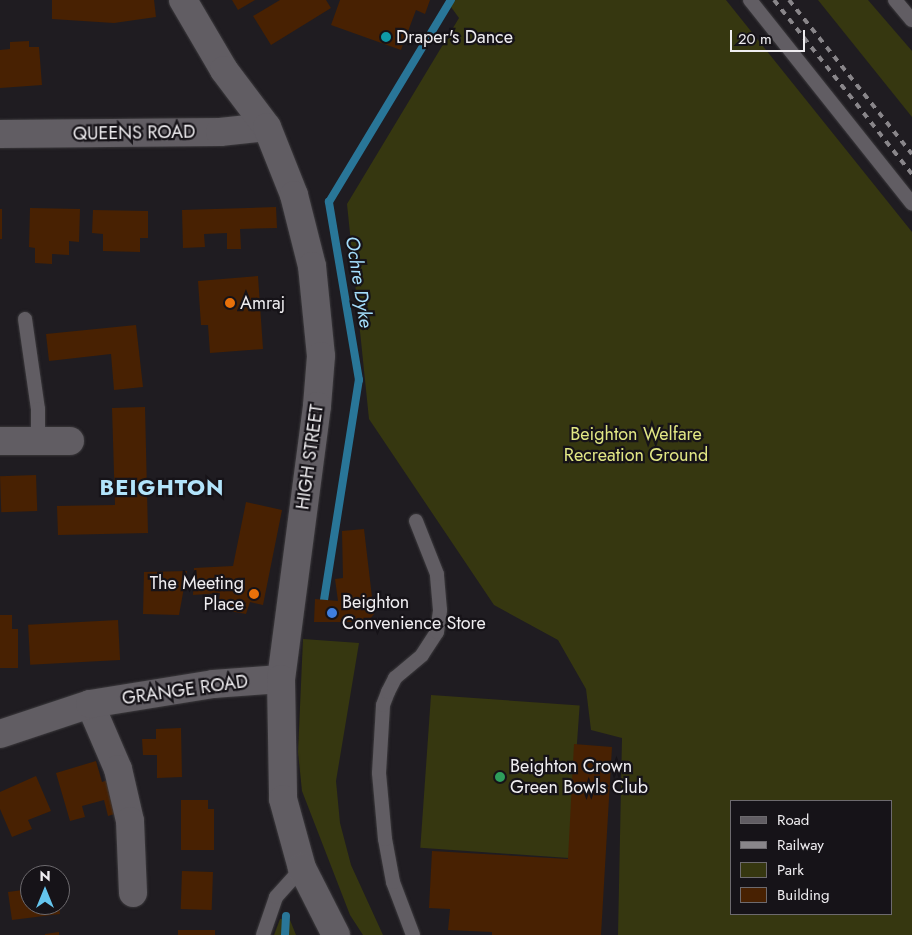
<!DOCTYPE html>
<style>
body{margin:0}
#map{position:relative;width:912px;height:935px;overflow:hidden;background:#1f1c21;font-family:Jost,sans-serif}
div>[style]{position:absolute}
.green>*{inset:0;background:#363710;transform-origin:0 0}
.stream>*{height:8px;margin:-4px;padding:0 4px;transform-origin:4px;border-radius:4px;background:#297698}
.building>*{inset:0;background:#482102;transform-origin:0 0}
.roads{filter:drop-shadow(0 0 1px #3c3a3d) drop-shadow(0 0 1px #3c3a3d)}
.lane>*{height:14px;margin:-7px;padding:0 7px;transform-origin:7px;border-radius:7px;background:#615d63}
.street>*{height:28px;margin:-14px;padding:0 14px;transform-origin:14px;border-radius:14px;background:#615d63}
.secondary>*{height:28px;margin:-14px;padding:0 14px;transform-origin:14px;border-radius:14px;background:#615d63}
.rail>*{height:4px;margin-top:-2px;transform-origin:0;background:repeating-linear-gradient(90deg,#89868a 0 6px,transparent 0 12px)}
.dots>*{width:14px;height:14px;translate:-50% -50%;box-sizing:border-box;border:2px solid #161318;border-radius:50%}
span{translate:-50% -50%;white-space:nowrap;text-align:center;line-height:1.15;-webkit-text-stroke:4.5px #161318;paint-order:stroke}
.poi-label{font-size:18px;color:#efedf0}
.left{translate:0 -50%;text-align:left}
.right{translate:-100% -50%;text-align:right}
.street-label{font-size:18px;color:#efedf0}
.park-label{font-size:18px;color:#e1e684}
.water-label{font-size:19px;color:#a4ddfc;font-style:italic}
.district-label{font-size:22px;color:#b2e4fb;font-weight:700;letter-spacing:1px}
.legend{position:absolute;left:730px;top:800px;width:162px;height:115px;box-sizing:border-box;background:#161318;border:1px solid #6d6a6e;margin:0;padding:6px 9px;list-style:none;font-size:15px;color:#efedf0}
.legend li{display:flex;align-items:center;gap:10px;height:25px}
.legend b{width:25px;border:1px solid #6d6a6e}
.north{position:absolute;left:20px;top:865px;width:50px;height:50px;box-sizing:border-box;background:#161318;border:1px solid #6d6a6e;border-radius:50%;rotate:0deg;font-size:14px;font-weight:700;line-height:20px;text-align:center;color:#efedf0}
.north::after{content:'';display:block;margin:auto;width:18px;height:22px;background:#64c5ee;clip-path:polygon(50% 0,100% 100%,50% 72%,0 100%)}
.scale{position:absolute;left:730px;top:30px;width:75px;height:22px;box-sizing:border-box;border:2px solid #efedf0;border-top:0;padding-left:6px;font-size:15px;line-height:18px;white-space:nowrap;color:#efedf0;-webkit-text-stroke:4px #161318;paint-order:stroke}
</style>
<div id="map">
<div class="green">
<i style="clip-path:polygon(evenodd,446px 0,726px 0,912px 232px,912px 935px,618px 935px,622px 738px,591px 730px,586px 689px,558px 640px,494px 605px,369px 419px,347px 204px,459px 18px,446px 0,731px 801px,891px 801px,891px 914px,731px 914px,731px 801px)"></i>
<i style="clip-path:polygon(818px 0,868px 0,912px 51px,912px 117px)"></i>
<i style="clip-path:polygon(303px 639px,359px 643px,336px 781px,340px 823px,351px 865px,383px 935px,363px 935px,350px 915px,302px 791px,298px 752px)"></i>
<i style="left:431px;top:695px;width:149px;height:153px;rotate:4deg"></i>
<i style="clip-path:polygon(280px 919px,290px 920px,296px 935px,274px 935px)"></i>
</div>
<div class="stream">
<i style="left:324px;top:600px;width:223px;rotate:-81deg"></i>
<i style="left:359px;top:380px;width:181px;rotate:-99.6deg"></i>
<i style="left:329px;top:202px;width:236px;rotate:-58.9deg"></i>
<i style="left:285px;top:935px;width:19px;rotate:-87deg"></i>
</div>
<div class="building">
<i style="clip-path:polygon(52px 0,154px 0,156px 17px,114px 23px,52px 19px)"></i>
<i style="clip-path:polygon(232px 0,255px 0,238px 10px)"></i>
<i style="clip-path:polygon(280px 0,326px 0,331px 8px,271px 45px,253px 16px)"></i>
<i style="clip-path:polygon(340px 0,430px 0,425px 14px,416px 10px,401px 50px,331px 25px)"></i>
<i style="clip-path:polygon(29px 41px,29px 47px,39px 47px,42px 85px,0 88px,0 50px,10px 49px,10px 42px)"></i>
<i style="clip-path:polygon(276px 207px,277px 228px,240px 229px,241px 249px,227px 249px,227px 233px,204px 234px,205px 247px,183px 248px,182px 210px)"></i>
<i style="clip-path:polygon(30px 208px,80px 209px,79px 242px,69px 241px,69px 255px,52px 254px,52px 264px,35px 263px,35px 248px,29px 247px)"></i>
<i style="left:0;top:209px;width:2px;height:30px"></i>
<i style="clip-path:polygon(93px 210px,148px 211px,148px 238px,140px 238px,140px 252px,103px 251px,103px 234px,92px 233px)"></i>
<i style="clip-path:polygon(258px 276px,263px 349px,210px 353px,208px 325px,201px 325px,198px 281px)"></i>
<i style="clip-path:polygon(136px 325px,143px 387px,114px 390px,111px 354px,49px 361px,46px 334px)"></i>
<i style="clip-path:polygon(145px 407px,148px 533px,58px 535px,57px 506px,115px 505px,112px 408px)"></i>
<i style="left:36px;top:475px;width:36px;height:36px;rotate:88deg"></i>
<i style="clip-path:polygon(246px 502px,282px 510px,263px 605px,250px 602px,246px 614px,218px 609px,220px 593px,193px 595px,194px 568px,233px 566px)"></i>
<i style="clip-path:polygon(364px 529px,374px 614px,368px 622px,314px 622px,315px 599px,338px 601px,335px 579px,343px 578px,342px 531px)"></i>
<i style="clip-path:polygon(187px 571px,179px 615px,143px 614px,144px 572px)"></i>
<i style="clip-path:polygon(0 615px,12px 615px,12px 629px,18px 629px,18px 668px,0 668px)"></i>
<i style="left:118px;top:620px;width:40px;height:90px;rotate:87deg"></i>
<i style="clip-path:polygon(181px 728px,182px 777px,157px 778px,157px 755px,143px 755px,142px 739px,156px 739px,156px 729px)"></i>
<i style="clip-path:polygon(574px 744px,612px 747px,601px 935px,492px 935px,492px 932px,448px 930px,450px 909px,429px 908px,432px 851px,568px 859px)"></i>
<i style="clip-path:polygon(96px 761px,102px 782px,108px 780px,118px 813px,108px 816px,104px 800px,82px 806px,85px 817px,70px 821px,56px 773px)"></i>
<i style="clip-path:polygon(36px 776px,51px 811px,28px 820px,32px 829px,12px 837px,0 809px,0 792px)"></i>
<i style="clip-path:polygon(181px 800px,208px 800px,208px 809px,214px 809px,214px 850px,181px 850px)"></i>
<i style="left:182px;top:871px;width:31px;height:38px;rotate:2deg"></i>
<i style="clip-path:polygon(30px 889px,30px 905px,59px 905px,60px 914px,12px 920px,8px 892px)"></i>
<i style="left:178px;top:930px;width:37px;height:5px"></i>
<i style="clip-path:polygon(59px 932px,59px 935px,45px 935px,45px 934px)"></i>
</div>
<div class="roads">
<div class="lane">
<i style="left:750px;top:0;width:260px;rotate:51.5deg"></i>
<i style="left:895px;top:0;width:26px;rotate:50deg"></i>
<i style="left:25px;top:319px;width:91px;rotate:81.8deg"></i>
<i style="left:38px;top:409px;width:31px;rotate:90deg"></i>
<i style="left:263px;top:935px;width:40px;rotate:-71.1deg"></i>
<i style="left:276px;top:897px;width:39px;rotate:-48deg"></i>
<i style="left:413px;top:935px;width:57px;rotate:-110.7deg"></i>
<i style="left:393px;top:882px;width:44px;rotate:-100.5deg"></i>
<i style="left:385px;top:839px;width:66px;rotate:-95.2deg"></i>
<i style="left:379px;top:773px;width:68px;rotate:-86.6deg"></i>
<i style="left:383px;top:705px;width:14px;rotate:-69deg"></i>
<i style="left:388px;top:692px;width:16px;rotate:-63deg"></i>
<i style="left:395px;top:678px;width:35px;rotate:-40deg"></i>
<i style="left:422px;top:655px;width:27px;rotate:-57deg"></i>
<i style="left:437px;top:632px;width:22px;rotate:-82deg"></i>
<i style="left:440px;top:610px;width:36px;rotate:-95deg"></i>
<i style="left:437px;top:574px;width:57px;rotate:-111.6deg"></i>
</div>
<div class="street">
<i style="left:0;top:134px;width:220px;rotate:-0.5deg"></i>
<i style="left:220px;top:132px;width:47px;rotate:-6.1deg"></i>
<i style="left:0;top:441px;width:70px"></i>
<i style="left:90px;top:704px;width:71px;rotate:66.7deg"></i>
<i style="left:118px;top:769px;width:53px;rotate:77deg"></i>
<i style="left:130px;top:821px;width:72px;rotate:87.6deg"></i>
<i style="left:0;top:734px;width:95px;rotate:-18.4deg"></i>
<i style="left:90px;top:704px;width:125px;rotate:-9.2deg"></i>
<i style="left:213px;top:684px;width:68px;rotate:-4.2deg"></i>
</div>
<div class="secondary">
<i style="left:183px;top:0;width:81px;rotate:59.6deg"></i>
<i style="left:224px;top:70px;width:71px;rotate:53deg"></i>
<i style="left:267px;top:127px;width:73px;rotate:68.3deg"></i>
<i style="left:294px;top:195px;width:73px;rotate:75.8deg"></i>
<i style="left:312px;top:266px;width:90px;rotate:84.3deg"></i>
<i style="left:321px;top:356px;width:50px;rotate:94.6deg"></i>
<i style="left:317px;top:406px;width:275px;rotate:97.5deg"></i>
<i style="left:281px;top:679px;width:120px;rotate:89deg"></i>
<i style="left:283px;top:799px;width:72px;rotate:74.6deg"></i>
<i style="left:302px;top:868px;width:75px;rotate:63.1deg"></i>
</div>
</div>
<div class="rail">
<i style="left:774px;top:0;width:222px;rotate:51.6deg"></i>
<i style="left:789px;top:0;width:197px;rotate:51.4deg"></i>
</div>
<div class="dots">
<i style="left:386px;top:37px;background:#0f9aa8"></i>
<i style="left:230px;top:303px;background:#e8710a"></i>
<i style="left:254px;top:594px;background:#e8710a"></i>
<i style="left:332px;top:613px;background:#3f7fe0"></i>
<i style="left:500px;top:777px;background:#2e9e5b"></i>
</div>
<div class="poi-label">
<span class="left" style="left:396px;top:37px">Draper's Dance</span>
<span class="left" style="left:240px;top:303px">Amraj</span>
<span class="right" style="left:244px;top:594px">The Meeting<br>Place</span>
<span class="left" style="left:342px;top:613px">Beighton<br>Convenience Store</span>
<span class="left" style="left:510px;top:777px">Beighton Crown<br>Green Bowls Club</span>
</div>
<div class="street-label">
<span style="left:134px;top:133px;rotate:-1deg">QUEENS ROAD</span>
<span style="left:310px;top:457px;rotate:-82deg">HIGH STREET</span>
<span style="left:185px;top:690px;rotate:-8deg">GRANGE ROAD</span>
</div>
<div class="park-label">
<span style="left:636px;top:445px">Beighton Welfare<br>Recreation Ground</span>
</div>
<div class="water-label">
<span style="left:359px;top:282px;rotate:81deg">Ochre Dyke</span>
</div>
<div class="district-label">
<span style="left:162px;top:488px">BEIGHTON</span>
</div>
<ul class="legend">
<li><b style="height:6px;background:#615d63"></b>Road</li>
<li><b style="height:6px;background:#89868a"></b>Railway</li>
<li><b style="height:14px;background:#363710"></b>Park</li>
<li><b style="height:14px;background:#482102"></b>Building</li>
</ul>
<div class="north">N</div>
<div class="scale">20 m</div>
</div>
